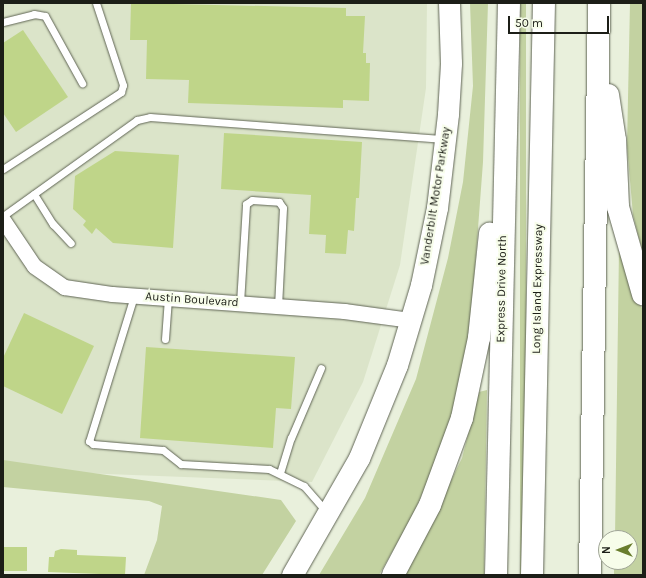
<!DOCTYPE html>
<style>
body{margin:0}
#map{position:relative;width:646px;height:578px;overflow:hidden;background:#e9f0dc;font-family:Karla,sans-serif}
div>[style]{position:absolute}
.built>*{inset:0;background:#dbe4c9}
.green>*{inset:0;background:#c3d2a1;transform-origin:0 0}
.building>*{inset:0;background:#bfd589;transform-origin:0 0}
.roads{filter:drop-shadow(0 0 1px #606555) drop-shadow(0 0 1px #606555)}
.lane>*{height:7px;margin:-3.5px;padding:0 3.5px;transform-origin:3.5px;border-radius:3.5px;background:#fff}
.street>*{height:15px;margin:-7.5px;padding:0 7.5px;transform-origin:7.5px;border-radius:7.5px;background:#fff}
.secondary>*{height:21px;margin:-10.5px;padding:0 10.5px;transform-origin:10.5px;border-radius:10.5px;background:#fff}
.highway>*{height:22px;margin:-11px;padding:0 11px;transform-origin:11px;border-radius:11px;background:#fff}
span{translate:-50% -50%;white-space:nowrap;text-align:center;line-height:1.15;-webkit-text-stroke:4px #f7fdea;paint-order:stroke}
.street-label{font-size:12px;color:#1c1e17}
.frame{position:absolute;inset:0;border:4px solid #1c1e17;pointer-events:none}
.north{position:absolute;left:598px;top:530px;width:40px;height:40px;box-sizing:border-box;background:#f7fdea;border:1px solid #9fa496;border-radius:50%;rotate:270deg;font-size:11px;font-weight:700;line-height:16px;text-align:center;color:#1c1e17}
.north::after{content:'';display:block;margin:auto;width:14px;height:18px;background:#697d2d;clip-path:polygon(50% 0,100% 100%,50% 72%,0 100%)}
.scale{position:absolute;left:508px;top:16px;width:101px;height:18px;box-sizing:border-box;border:2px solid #1c1e17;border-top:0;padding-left:5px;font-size:12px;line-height:14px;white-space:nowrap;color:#1c1e17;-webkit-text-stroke:3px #f7fdea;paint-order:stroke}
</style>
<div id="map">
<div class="built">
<i style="clip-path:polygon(3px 3px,427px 3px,426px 88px,400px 265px,363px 382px,312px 482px,3px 470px)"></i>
</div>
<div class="green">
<i style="clip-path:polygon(470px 3px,488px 3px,483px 162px,469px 348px,446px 439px,413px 515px,379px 575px,319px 575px,365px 498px,416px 379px,448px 258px,463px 182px,473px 86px)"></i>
<i style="left:520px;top:3px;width:6px;height:572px"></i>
<i style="clip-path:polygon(630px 3px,643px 3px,643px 254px,633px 215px,627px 146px)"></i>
<i style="clip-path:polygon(619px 248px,632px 291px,643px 310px,643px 575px,614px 575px,614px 562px,630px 562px,630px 538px,615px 538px)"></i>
<i style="clip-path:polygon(487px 390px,484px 575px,405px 575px,462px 458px,479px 392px)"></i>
<i style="clip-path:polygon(3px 460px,281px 500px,296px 521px,262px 575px,144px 575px,157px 540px,162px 506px,149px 501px,3px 487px)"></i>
</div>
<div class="building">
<i style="clip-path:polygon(131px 3px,346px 8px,346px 16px,365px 16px,363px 53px,366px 53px,366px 63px,370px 63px,369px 101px,343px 100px,343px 108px,188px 103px,189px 80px,146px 79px,147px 40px,130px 40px)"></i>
<i style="clip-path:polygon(23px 30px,68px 97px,16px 132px,3px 113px,3px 43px)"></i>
<i style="clip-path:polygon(224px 133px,362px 142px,359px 198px,356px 198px,354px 231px,348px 230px,346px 254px,325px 253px,326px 235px,309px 234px,311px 195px,221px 189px)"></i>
<i style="clip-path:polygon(115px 151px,179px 155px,173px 248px,113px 243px,96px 228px,92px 234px,83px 225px,86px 221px,73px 209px,75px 176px)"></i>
<i style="clip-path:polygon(24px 313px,94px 346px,62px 414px,3px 386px,3px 358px)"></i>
<i style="clip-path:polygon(146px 347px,295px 357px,291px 409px,276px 408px,273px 448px,140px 438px)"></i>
<i style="left:3px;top:547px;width:24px;height:24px"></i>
<i style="clip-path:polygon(61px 549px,77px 550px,77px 555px,126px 557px,125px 575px,48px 572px,49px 557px,54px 557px,55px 551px)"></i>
</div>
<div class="roads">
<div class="lane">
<i style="left:3px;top:22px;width:32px;rotate:-14deg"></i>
<i style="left:34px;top:14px;width:11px;rotate:10deg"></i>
<i style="left:45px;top:16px;width:77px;rotate:61.1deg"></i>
<i style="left:3px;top:169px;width:141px;rotate:-33.1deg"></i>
<i style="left:121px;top:92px;width:7px;rotate:-74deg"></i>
<i style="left:123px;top:85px;width:86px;rotate:-108.2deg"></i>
<i style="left:34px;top:194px;width:36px;rotate:58deg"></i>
<i style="left:53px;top:224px;width:26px;rotate:47deg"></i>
<i style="left:3px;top:216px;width:165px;rotate:-35.6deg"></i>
<i style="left:137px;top:120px;width:13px;rotate:-13deg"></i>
<i style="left:150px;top:117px;width:295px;rotate:4.3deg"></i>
<i style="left:134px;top:296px;width:152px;rotate:107.2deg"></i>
<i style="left:89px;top:441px;width:5px;rotate:37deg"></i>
<i style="left:93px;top:444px;width:70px;rotate:4.9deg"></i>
<i style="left:163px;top:450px;width:23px;rotate:38deg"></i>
<i style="left:181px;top:464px;width:88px;rotate:3.3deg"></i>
<i style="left:269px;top:469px;width:39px;rotate:26deg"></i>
<i style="left:304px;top:486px;width:33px;rotate:49deg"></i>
<i style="left:240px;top:303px;width:99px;rotate:-86.5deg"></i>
<i style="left:246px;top:204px;width:7px;rotate:-34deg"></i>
<i style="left:252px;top:200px;width:27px;rotate:4deg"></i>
<i style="left:279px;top:202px;width:7px;rotate:56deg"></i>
<i style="left:283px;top:208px;width:98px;rotate:92.9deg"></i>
<i style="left:165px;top:339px;width:41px;rotate:-85.8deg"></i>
<i style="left:280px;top:473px;width:37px;rotate:-73deg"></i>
<i style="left:291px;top:438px;width:76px;rotate:-66.8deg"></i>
</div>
<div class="street">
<i style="left:3px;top:220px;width:55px;rotate:56deg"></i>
<i style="left:34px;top:266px;width:37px;rotate:35deg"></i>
<i style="left:64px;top:287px;width:49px;rotate:8.3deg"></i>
<i style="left:112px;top:294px;width:233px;rotate:4.2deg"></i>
<i style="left:344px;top:311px;width:68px;rotate:7.7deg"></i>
</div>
<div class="secondary">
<i style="left:292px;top:575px;width:135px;rotate:-60.2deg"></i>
<i style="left:359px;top:458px;width:100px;rotate:-67.8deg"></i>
<i style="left:397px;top:365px;width:84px;rotate:-73.3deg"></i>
<i style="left:421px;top:285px;width:79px;rotate:-78.3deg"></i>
<i style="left:437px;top:208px;width:95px;rotate:-83.3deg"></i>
<i style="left:448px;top:114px;width:51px;rotate:-86.6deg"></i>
<i style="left:451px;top:63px;width:60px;rotate:-91.9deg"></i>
</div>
<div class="highway">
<i style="left:608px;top:95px;width:46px;rotate:81.2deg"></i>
<i style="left:615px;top:140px;width:67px;rotate:87.4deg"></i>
<i style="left:618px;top:207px;width:91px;rotate:74deg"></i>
<i style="left:393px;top:575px;width:79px;rotate:-62.1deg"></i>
<i style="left:430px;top:505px;width:93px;rotate:-69.8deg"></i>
<i style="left:462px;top:418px;width:82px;rotate:-78deg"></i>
<i style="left:479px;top:338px;width:105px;rotate:-84deg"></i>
<i style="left:496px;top:575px;width:572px;rotate:-88.7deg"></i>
<i style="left:532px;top:575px;width:572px;rotate:-88.8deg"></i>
<i style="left:590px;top:575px;width:572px;rotate:-89.1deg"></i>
</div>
</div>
<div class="street-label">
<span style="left:436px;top:196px;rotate:-81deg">Vanderbilt Motor Parkway</span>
<span style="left:502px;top:289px;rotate:-89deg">Express Drive North</span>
<span style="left:538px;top:289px;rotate:-89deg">Long Island Expressway</span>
<span style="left:192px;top:300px;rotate:4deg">Austin Boulevard</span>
</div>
<div class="frame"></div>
<div class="north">N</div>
<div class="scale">50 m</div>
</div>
